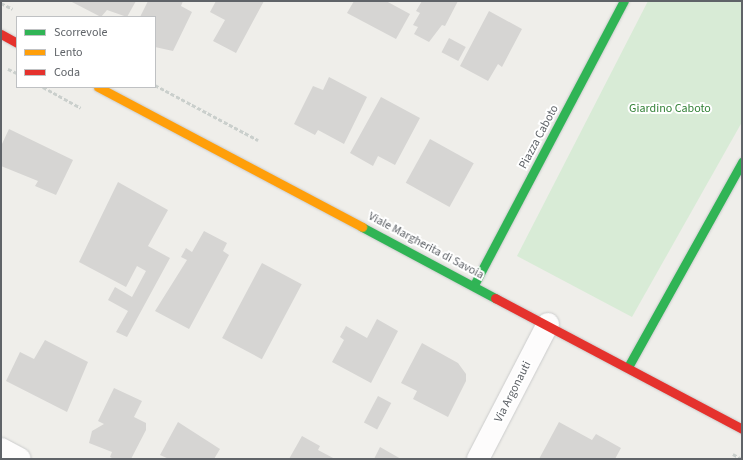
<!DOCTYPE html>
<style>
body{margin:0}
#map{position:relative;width:743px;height:460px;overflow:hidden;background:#efeeea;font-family:"Source Sans 3",sans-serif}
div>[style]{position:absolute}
.green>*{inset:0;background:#d8ebd6}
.building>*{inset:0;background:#d6d5d3;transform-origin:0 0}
.path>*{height:2.5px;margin-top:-1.25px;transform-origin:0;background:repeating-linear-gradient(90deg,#cacfcc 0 4px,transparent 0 6px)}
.roads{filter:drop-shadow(0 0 1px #cbcccc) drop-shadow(0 0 1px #cbcccc)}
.street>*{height:22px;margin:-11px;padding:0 11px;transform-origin:11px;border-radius:11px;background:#fdfcfc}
.fast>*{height:9px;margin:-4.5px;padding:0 4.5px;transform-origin:4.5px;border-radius:4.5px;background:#30b455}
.slow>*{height:9px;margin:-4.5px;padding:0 4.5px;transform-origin:4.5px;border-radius:4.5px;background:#ff9f0a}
.jam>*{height:9px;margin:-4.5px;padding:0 4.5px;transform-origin:4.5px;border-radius:4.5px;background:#e5322d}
span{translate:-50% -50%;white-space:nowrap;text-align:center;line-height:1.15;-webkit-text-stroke:4px #fff;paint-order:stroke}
.park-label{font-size:12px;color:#348238}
.street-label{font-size:12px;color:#5f6368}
.frame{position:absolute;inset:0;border:2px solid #5f6368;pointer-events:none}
.legend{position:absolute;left:16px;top:16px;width:140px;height:72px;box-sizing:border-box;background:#fff;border:1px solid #bfc1c3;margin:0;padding:5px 7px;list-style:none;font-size:12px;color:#5f6368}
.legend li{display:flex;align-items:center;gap:8px;height:20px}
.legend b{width:20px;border:1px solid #bfc1c3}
</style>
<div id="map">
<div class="green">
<i style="clip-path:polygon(648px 1px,742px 1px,742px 122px,632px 317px,517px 256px)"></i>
</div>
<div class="building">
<i style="clip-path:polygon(70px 1px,136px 1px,127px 17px,107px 10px,101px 17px)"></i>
<i style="clip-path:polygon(148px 1px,183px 1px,181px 6px,192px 12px,173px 51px,155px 47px,155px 17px,140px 17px)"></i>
<i style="clip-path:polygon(216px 1px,264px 1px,236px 53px,213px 41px,225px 20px,210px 12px)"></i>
<i style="clip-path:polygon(354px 1px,386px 1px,410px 14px,396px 39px,347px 13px)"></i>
<i style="clip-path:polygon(422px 1px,458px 1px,445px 26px,442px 25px,429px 42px,414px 34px,418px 27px,413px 25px,420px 13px,416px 11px)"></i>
<i style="clip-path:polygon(489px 11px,522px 29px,502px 67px,498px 64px,488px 81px,460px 66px)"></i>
<i style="left:449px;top:38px;width:19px;height:16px;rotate:28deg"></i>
<i style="clip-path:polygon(329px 77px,367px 97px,344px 144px,318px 130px,315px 135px,294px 124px,313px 86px,323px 90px)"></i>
<i style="clip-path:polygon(381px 97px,420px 118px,395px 165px,378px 156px,373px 166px,350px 153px)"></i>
<i style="clip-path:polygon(9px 129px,73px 160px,56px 195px,35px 186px,38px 181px,1px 166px,1px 146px)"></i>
<i style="left:430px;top:139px;width:50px;height:50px;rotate:29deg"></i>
<i style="clip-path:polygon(118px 182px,168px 210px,148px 246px,170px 258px,127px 337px,116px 332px,128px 311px,108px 300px,115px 287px,132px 297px,146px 271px,137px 266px,126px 287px,79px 262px)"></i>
<i style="clip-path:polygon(204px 231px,227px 243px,223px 251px,229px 255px,189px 329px,155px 311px,187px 260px,181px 257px,186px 248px,192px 252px)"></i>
<i style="left:262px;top:263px;width:45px;height:85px;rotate:28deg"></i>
<i style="clip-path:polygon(377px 319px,398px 331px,371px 383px,332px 362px,344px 340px,340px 337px,346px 326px,367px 338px)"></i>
<i style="clip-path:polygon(45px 340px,88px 362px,67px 412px,6px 381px,20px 352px,34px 359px)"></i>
<i style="clip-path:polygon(422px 343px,458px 363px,466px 374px,466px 381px,448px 417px,413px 399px,417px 391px,401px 383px)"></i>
<i style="clip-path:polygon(114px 388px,142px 401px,134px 417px,146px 423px,146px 430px,131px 459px,114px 459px,110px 457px,112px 452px,89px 443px,92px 431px,104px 424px,98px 421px)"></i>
<i style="left:378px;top:396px;width:15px;height:30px;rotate:28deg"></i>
<i style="clip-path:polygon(178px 422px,220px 449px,214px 459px,169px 459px,160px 455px)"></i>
<i style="clip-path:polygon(559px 422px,592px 440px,596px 434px,621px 448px,615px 459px,539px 459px)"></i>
<i style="clip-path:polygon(302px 436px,320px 446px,318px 450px,335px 459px,289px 459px)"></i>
<i style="clip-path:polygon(380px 447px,401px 459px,374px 459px)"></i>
</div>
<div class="path">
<i style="left:1px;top:3px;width:13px;rotate:27deg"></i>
<i style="left:8px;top:69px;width:10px;rotate:24deg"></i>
<i style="left:155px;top:85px;width:117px;rotate:28.1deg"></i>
<i style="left:43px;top:87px;width:43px;rotate:28.9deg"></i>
<i style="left:733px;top:454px;width:10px;rotate:29deg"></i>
</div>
<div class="roads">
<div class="street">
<i style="left:1px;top:449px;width:21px;rotate:28deg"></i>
<i style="left:478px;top:459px;width:152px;rotate:-62.6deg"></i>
</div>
<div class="fast">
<i style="left:362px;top:227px;width:151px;rotate:28.1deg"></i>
<i style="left:474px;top:285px;width:321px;rotate:-62.2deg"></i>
<i style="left:628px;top:367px;width:235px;rotate:-60.9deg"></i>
</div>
<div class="slow">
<i style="left:98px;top:87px;width:299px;rotate:27.9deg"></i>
</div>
<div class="jam">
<i style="left:1px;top:34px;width:18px;rotate:29deg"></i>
<i style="left:495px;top:298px;width:280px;rotate:27.9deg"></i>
</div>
</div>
<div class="park-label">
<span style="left:670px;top:109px">Giardino Caboto</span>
</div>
<div class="street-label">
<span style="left:539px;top:137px;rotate:-62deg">Piazza Caboto</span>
<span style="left:426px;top:246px;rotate:28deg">Viale Margherita di Savoia</span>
<span style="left:513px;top:392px;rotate:-63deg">Via Argonauti</span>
</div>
<div class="frame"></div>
<ul class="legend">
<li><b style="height:5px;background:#30b455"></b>Scorrevole</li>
<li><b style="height:5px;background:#ff9f0a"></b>Lento</li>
<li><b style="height:5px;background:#e5322d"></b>Coda</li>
</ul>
</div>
